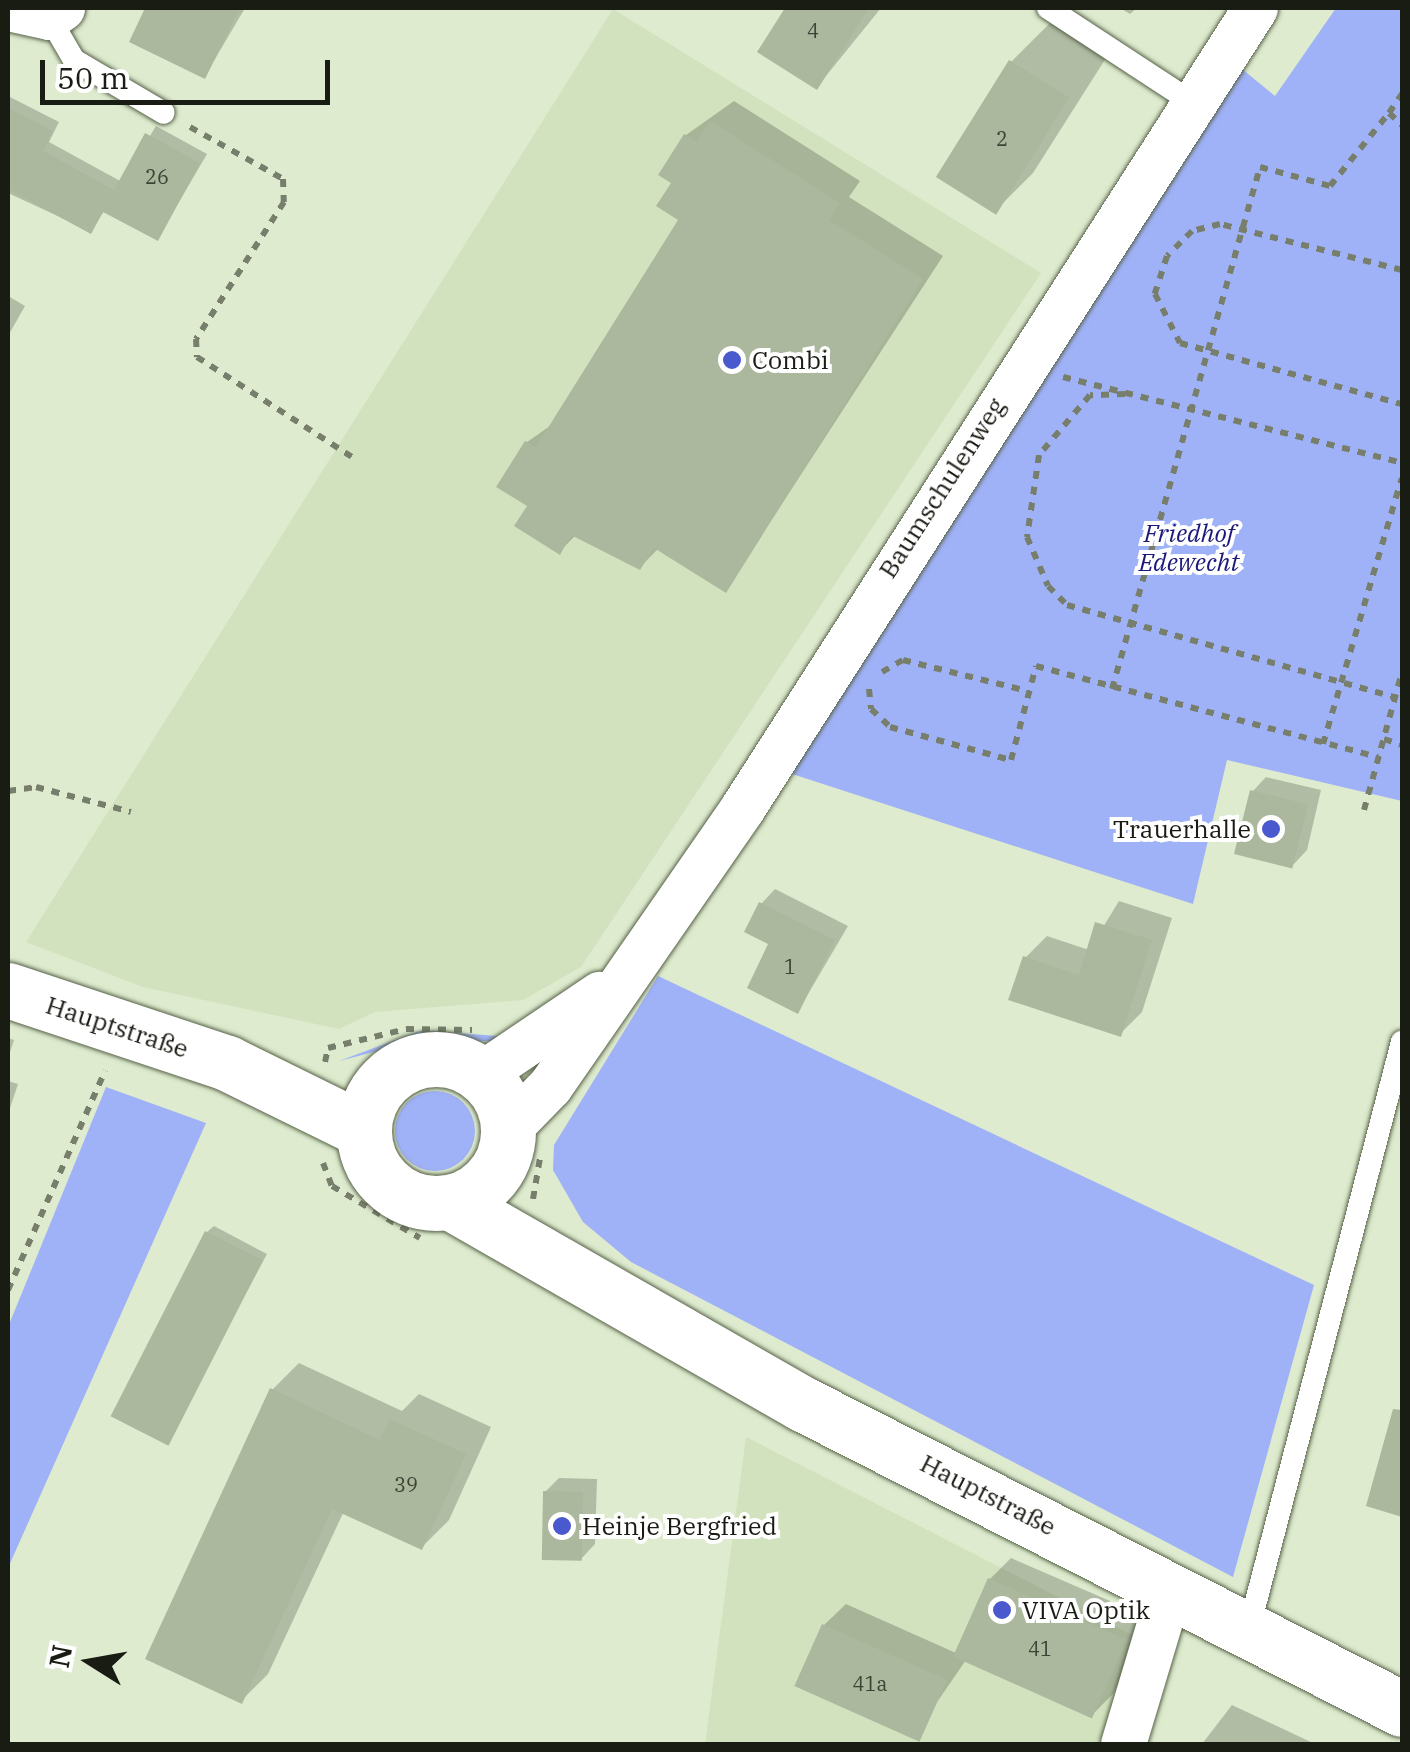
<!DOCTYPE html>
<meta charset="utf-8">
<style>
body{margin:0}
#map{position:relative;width:1410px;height:1752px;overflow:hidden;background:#deebce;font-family:"IBM Plex Serif",serif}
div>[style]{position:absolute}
.built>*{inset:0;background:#d2e2be}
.green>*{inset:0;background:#a0b2f7}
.round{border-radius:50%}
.shadow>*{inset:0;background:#0003}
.building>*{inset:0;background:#abb89d;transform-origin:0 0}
.path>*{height:6px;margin-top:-3px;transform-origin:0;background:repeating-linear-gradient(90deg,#777f6c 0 8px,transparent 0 16px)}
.roads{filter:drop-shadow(0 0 2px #566148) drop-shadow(0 0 2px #566148)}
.service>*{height:22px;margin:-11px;padding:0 11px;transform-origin:11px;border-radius:11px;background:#fff}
.minor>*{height:45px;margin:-22.5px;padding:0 22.5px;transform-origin:22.5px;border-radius:22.5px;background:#fff}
.secondary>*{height:55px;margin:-27.5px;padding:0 27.5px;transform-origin:27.5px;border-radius:27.5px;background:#fff}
.secondary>.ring{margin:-27.5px;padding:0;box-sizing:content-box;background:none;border:55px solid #fff;border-radius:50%}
.dots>*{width:28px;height:28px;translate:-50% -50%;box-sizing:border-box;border:5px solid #fff;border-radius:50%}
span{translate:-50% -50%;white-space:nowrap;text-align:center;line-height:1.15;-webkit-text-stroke:8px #fff;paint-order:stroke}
.number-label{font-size:20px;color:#3d4335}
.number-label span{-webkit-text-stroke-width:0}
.poi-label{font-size:25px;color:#181c12}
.left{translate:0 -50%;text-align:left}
.right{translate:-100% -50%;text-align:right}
.street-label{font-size:25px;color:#181c12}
.park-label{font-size:25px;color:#1c197b;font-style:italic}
.frame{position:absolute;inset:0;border:10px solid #181c12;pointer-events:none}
.north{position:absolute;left:40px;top:1612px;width:100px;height:100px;-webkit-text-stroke:8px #fff;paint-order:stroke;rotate:281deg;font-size:28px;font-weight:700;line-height:40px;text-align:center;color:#181c12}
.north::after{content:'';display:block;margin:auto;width:35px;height:45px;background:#181c12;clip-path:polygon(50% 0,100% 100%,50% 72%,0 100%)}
.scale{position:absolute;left:40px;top:60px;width:290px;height:45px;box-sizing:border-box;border:5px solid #181c12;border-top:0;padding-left:12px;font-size:30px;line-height:35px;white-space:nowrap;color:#181c12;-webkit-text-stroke:8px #fff;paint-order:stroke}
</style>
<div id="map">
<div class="built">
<i style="clip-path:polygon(613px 9px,1041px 273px,581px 967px,523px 1000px,375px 1012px,339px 1029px,143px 987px,26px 942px)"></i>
<i style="clip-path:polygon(746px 1437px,1142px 1640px,1113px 1744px,705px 1744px)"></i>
</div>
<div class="green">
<i style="clip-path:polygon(1336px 8px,1402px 8px,1402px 801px,1227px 760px,1193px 904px,789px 773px,1242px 69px,1275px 96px)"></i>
<i style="clip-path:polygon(658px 976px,1314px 1285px,1233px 1577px,631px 1262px,583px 1222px,553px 1170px,554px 1145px)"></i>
<i style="clip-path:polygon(422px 1030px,509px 1037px,509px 1041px,412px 1042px,339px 1061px)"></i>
<i style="clip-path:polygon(106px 1087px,206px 1123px,8px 1568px,8px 1327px)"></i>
<i class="round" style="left:395px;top:1091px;width:80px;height:80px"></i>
</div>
<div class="shadow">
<i style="clip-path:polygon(152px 8px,245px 8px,205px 76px,132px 40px)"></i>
<i style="clip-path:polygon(788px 8px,881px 8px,817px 87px,760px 51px)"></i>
<i style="clip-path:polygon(1120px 8px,1137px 8px,1130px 14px)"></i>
<i style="clip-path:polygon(1050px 23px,1106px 58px,1033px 173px,994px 212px,1011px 62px)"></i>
<i style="clip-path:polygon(8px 96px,59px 122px,49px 142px,122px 182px,156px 126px,207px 154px,158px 238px,105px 210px,90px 231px,8px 193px)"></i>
<i style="clip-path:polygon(734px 101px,860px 181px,849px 197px,943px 256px,726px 590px,659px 548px,640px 567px,576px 535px,559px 552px,530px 505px,527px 442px,553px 424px,682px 219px,674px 182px,686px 135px)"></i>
<i style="clip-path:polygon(8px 296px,25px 306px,8px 336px)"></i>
<i style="clip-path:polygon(1266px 777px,1321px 790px,1307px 850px,1293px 865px,1252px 792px)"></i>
<i style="clip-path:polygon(775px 889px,848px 926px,798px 1011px,761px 904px)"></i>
<i style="clip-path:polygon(1119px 901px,1172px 918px,1142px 1012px,1120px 1034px,1025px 958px,1047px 936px,1089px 950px)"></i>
<i style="clip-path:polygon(8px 1038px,14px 1040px,8px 1058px)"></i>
<i style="clip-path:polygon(8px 1081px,18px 1084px,8px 1114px)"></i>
<i style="clip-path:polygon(214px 1226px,267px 1254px,166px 1442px,207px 1232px)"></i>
<i style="clip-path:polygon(299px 1363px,402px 1411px,419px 1394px,491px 1427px,449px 1520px,422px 1547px,344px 1511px,268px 1674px,241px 1701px,272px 1390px)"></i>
<i style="clip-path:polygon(1402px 1413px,1402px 1514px,1369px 1505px)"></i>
<i style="clip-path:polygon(559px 1478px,597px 1479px,595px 1544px,581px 1559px,545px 1492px)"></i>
<i style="clip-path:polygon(1011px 1558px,1147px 1617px,1114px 1693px,1093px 1714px,966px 1660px,913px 1737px,824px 1625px,846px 1604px,956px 1653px,990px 1579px)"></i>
<i style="clip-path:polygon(1232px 1705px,1315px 1744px,1202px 1744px)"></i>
</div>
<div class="building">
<i style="clip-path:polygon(145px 8px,240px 8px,205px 79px,129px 42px)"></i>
<i style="clip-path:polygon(785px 8px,869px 8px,817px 90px,757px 52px)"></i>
<i style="left:1009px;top:60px;width:71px;height:138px;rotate:32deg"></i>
<i style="clip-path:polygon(8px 108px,53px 131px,43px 151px,114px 190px,145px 133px,200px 163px,158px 241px,103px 212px,91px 234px,8px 189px)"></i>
<i style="clip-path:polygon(710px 121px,840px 203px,829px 220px,923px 279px,726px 593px,654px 548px,640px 570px,571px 535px,560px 555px,514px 526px,527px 506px,496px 487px,525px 441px,536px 447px,678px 220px,656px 206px,671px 183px,658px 175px,684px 134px,697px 142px)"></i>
<i style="left:1250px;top:790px;width:60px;height:66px;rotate:14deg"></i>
<i style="clip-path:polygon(759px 902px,835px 940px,798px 1014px,747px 988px,768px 944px,744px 932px)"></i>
<i style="clip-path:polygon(1095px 922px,1152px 940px,1121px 1037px,1008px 1000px,1023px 956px,1079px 975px)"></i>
<i style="left:205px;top:1231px;width:65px;height:208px;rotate:27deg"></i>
<i style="clip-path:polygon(270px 1388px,380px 1440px,390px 1419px,466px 1454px,422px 1550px,332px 1509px,242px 1704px,145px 1659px)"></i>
<i style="clip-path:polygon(1393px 1409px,1402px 1410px,1402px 1517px,1366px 1506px)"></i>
<i style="left:543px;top:1491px;width:40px;height:69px;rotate:1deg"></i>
<i style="left:988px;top:1578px;width:152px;height:86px;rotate:24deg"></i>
<i style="left:822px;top:1624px;width:137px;height:68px;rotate:24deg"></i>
</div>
<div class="path">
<i style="left:1389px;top:113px;width:23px;rotate:-56deg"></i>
<i style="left:190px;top:127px;width:107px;rotate:29.2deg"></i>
<i style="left:283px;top:179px;width:23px;rotate:88deg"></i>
<i style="left:284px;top:202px;width:163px;rotate:122.7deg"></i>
<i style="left:196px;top:339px;width:18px;rotate:87deg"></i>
<i style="left:197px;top:357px;width:184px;rotate:32.8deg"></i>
<i style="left:1402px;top:270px;width:188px;rotate:-165.8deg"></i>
<i style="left:1220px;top:224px;width:29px;rotate:166deg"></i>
<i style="left:1192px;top:231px;width:35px;rotate:135deg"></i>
<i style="left:1167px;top:256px;width:40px;rotate:108deg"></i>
<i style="left:1155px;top:294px;width:55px;rotate:63deg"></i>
<i style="left:1180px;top:343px;width:230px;rotate:15.4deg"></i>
<i style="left:1063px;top:377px;width:350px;rotate:14.2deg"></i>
<i style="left:1125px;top:394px;width:35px;rotate:178deg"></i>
<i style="left:1090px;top:395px;width:79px;rotate:130.4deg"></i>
<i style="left:1039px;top:455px;width:83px;rotate:98.3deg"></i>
<i style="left:1027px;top:537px;width:53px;rotate:66.8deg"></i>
<i style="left:1048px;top:586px;width:27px;rotate:45deg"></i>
<i style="left:1067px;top:605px;width:341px;rotate:15.7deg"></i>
<i style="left:882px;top:672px;width:24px;rotate:-30deg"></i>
<i style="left:903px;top:660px;width:128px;rotate:14deg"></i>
<i style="left:869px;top:689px;width:20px;rotate:84deg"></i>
<i style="left:871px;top:709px;width:26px;rotate:43deg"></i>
<i style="left:890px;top:727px;width:125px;rotate:15.3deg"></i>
<i style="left:1011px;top:760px;width:97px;rotate:-75.1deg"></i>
<i style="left:1036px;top:666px;width:354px;rotate:14.9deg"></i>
<i style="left:1112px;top:689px;width:543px;rotate:-74.17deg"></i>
<i style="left:1260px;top:167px;width:73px;rotate:15.2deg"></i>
<i style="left:1330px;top:186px;width:94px;rotate:-51.1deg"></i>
<i style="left:1389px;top:113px;width:18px;rotate:43deg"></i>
<i style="left:1384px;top:739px;width:19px;rotate:18deg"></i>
<i style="left:1323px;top:744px;width:277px;rotate:-73.5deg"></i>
<i style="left:8px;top:791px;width:28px;rotate:-8deg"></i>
<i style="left:36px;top:787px;width:98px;rotate:14.7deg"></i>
<i style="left:1364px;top:810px;width:143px;rotate:-74.6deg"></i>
<i style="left:325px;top:1062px;width:14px;rotate:-78deg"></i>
<i style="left:328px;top:1048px;width:80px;rotate:-13.7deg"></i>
<i style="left:406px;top:1029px;width:66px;rotate:0.9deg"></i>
<i style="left:323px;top:1163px;width:25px;rotate:69deg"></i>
<i style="left:332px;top:1186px;width:102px;rotate:30.6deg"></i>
<i style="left:533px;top:1199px;width:42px;rotate:-80.3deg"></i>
<i style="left:8px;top:1290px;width:240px;rotate:-66.1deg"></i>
</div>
<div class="roads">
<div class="service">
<i style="left:1048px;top:8px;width:173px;rotate:33.2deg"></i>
<i style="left:49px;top:17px;width:50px;rotate:59.8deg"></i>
<i style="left:74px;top:60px;width:104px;rotate:30.5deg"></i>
<i style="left:1249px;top:1628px;width:606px;rotate:-75.37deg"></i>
</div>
<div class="minor">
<i style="left:8px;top:8px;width:42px;rotate:12.4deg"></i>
<i style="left:49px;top:17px;width:16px;rotate:-35deg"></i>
<i style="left:481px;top:1074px;width:143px;rotate:-34.1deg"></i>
<i style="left:508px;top:1129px;width:60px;rotate:-45.7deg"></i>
<i style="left:550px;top:1086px;width:339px;rotate:-55.3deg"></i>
<i style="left:743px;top:807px;width:949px;rotate:-57.35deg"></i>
<i style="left:1123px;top:1744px;width:164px;rotate:-73.3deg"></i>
</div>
<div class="secondary">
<i style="left:8px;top:990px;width:231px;rotate:18.4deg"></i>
<i style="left:227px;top:1063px;width:152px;rotate:26.2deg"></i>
<i class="ring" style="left:364px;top:1059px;width:89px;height:89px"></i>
<i style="left:450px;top:1202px;width:407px;rotate:29.8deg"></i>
<i style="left:803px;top:1404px;width:672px;rotate:26.98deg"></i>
</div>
</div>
<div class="dots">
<i style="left:732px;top:360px;background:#4a59ce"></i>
<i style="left:1271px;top:829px;background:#4a59ce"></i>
<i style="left:562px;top:1526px;background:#4a59ce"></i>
<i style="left:1002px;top:1610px;background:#4a59ce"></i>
</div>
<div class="number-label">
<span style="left:813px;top:30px">4</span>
<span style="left:1002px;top:138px">2</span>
<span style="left:157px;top:176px">26</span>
<span style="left:790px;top:966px">1</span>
<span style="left:406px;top:1484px">39</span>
<span style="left:1040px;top:1648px">41</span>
<span style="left:870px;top:1683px">41a</span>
</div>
<div class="poi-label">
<span class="left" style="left:752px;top:360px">Combi</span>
<span class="right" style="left:1251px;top:829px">Trauerhalle</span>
<span class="left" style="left:582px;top:1526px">Heinje Bergfried</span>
<span class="left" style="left:1022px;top:1610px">VIVA Optik</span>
</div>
<div class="street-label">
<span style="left:942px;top:488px;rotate:-57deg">Baumschulenweg</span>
<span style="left:117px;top:1027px;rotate:18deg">Hauptstraße</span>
<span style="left:988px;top:1495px;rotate:27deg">Hauptstraße</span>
</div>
<div class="park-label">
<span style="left:1189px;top:548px">Friedhof<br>Edewecht</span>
</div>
<div class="frame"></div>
<div class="north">N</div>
<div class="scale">50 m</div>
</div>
